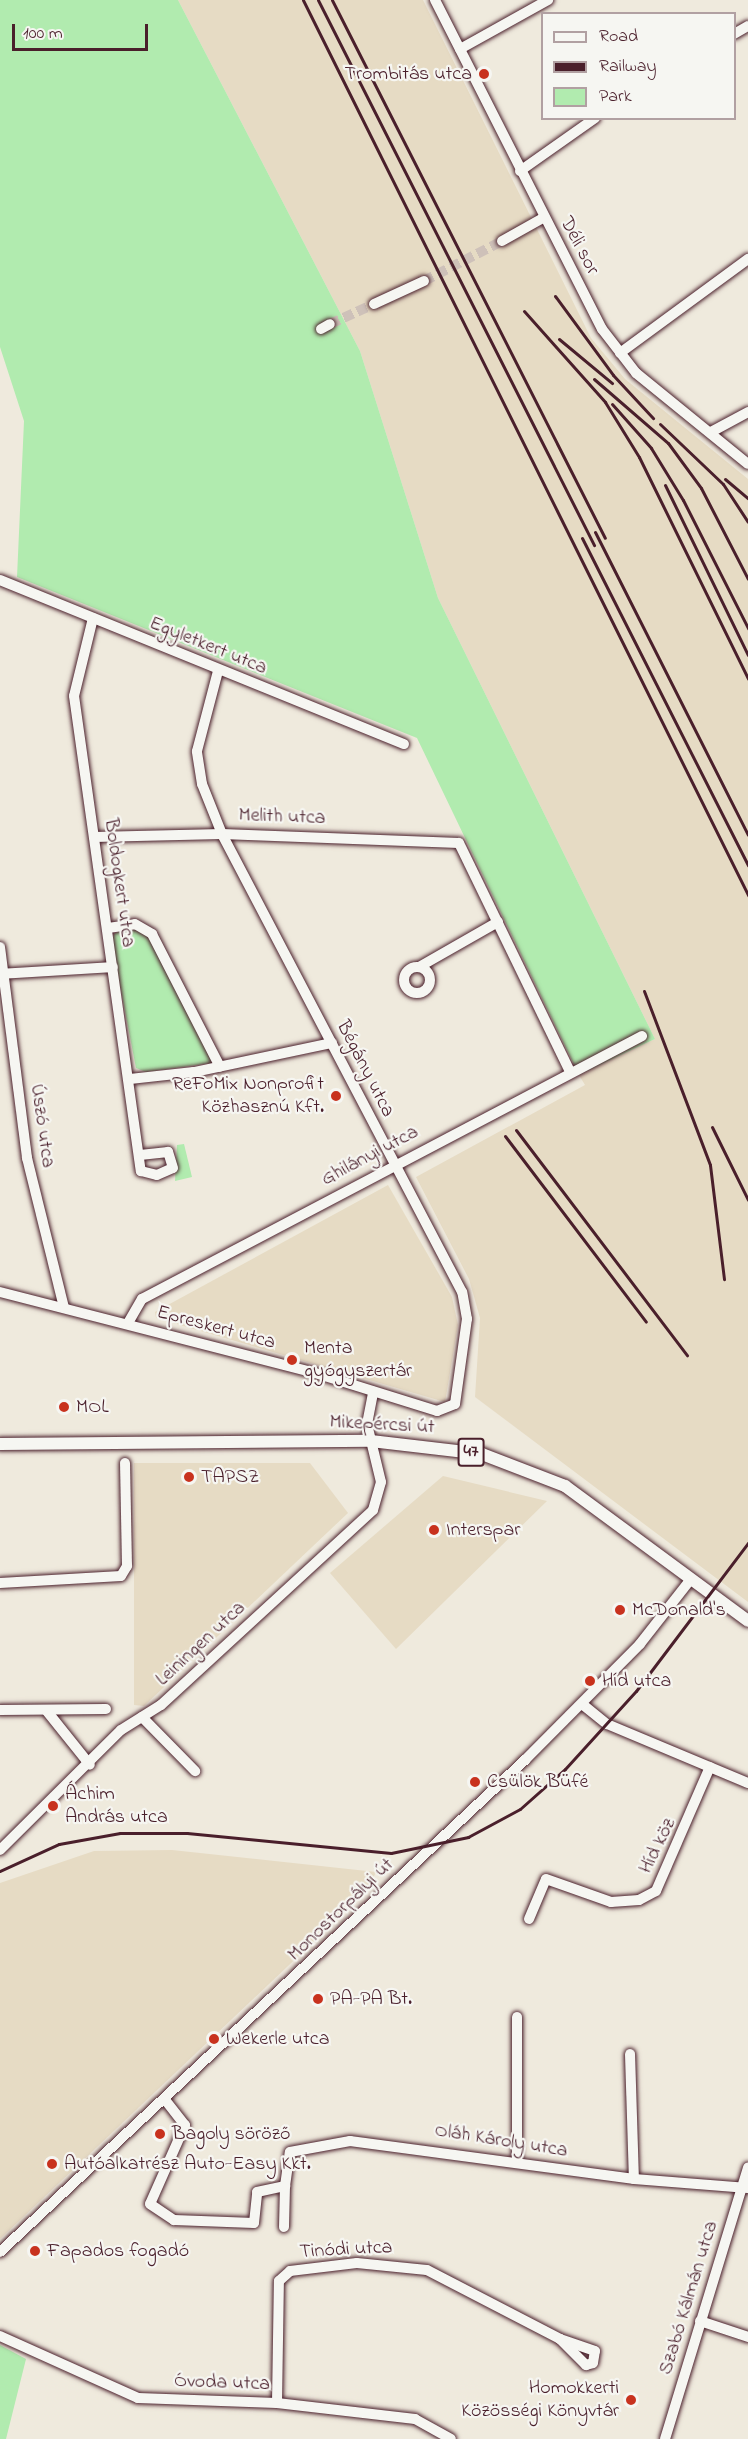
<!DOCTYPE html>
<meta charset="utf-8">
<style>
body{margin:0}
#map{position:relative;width:748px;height:2439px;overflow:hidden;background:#efeadd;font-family:"Indie Flower",sans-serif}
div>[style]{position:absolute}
.built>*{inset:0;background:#e6dbc4}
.green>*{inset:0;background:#b1ebaf}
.minor-tunnel>*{height:10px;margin-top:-5px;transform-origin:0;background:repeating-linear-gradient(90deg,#cec1b9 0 10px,transparent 0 15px)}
.roads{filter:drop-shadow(0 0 2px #4a1f2b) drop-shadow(0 0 2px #4a1f2b)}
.minor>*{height:10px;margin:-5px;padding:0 5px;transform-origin:5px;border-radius:5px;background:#f6f6f2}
.minor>.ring{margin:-5px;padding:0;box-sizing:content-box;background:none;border:10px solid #f6f6f2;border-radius:50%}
.major>*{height:12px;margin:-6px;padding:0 6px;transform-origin:6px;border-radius:6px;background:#f6f6f2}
.rail>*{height:3px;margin:-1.5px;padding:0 1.5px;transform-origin:1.5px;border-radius:1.5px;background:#4a1f2b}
.dots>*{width:16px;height:16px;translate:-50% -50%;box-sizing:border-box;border:3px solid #f6f6f2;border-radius:50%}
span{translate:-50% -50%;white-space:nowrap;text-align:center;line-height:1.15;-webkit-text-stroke:4.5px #f6f6f2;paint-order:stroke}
.shield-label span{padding:2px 4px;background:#f6f6f2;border:2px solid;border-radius:4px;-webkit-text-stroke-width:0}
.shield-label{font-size:18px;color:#4a1f2b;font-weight:700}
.poi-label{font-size:20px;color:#4a1f2b}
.right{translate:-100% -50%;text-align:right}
.left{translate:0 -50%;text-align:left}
.street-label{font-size:20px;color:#4a1f2b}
.legend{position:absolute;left:541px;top:12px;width:195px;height:108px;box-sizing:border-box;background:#f6f6f2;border:2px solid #b1a0a2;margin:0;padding:8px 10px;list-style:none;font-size:18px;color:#4a1f2b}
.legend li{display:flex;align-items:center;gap:12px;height:30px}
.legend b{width:30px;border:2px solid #b1a0a2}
.scale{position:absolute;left:12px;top:24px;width:136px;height:27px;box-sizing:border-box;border:3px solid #4a1f2b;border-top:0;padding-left:8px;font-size:18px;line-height:21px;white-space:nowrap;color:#4a1f2b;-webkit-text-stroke:4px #f6f6f2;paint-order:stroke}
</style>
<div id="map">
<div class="built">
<i style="clip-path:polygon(178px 0,423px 0,591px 338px,625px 379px,748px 479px,748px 1602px,475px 1397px,480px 1318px,469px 1279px,416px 1177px,585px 1085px,579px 1075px,655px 1039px,438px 598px,360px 351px)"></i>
<i style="clip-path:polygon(388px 1185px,452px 1297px,458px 1325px,445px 1402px,156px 1318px,155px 1312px)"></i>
<i style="clip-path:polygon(134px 1463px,310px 1463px,348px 1513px,144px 1706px,134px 1705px)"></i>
<i style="clip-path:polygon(443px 1476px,547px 1501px,396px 1649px,330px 1573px)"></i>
<i style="clip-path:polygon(172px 1850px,376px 1872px,367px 1891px,0 2239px,0 1883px,94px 1851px)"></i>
</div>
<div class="green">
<i style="clip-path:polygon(0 0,178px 0,360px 351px,438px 598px,655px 1039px,579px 1075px,417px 738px,17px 577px,24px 421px,0 347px)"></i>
<i style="clip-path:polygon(128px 926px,145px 931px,214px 1060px,211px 1063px,146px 1072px,136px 1068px,112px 944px,114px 934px)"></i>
<i style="clip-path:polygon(184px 1144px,192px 1177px,175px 1181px,177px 1145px)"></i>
<i style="clip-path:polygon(0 2345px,26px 2359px,6px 2439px,0 2439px)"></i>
</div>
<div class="minor-tunnel">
<i style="left:424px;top:281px;width:88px;rotate:-27.1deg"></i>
<i style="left:330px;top:324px;width:48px;rotate:-24.4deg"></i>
</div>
<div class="roads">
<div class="minor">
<i style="left:435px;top:0;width:369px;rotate:63.1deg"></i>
<i style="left:602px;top:329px;width:56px;rotate:52.3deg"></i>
<i style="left:636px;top:373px;width:144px;rotate:39.1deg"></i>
<i style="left:734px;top:34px;width:16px;rotate:-30deg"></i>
<i style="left:460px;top:49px;width:101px;rotate:-29.1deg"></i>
<i style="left:520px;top:171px;width:92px;rotate:-35.2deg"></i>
<i style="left:502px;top:241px;width:47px;rotate:-29.3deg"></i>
<i style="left:374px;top:304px;width:55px;rotate:-24.7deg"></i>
<i style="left:321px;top:329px;width:10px;rotate:-29deg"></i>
<i style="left:620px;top:353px;width:159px;rotate:-36.3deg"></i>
<i style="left:711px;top:432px;width:42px;rotate:-28.4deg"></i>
<i style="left:0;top:580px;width:436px;rotate:22.1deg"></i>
<i style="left:93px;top:618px;width:80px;rotate:103.7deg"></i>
<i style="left:74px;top:696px;width:480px;rotate:82deg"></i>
<i style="left:141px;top:1171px;width:16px;rotate:14deg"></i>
<i style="left:157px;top:1175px;width:17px;rotate:-24deg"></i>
<i style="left:173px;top:1168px;width:17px;rotate:-107deg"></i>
<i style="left:168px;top:1152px;width:28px;rotate:174deg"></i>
<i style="left:94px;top:837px;width:128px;rotate:-1.3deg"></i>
<i style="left:222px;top:834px;width:237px;rotate:2.2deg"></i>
<i style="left:459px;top:843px;width:254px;rotate:64.1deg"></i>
<i style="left:108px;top:928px;width:27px;rotate:-8deg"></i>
<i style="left:135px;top:924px;width:20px;rotate:30deg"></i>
<i style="left:152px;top:934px;width:149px;rotate:62.9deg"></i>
<i style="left:0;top:947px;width:213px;rotate:82.7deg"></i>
<i style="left:27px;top:1158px;width:154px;rotate:76.1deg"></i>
<i class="ring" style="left:404px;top:967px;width:16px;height:16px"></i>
<i style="left:419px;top:967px;width:91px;rotate:-29.7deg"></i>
<i style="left:0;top:974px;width:113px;rotate:-3.5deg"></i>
<i style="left:130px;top:1079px;width:64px;rotate:-6.2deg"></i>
<i style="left:194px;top:1072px;width:141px;rotate:-11.9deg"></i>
<i style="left:0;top:1292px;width:322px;rotate:14.4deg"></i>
<i style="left:312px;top:1372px;width:131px;rotate:17.3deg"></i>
<i style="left:437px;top:1411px;width:19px;rotate:-21deg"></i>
<i style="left:455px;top:1404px;width:86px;rotate:-82deg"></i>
<i style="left:467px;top:1319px;width:27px;rotate:-100deg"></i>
<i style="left:462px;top:1292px;width:517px;rotate:-117.66deg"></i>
<i style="left:222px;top:834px;width:54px;rotate:-111.8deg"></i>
<i style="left:202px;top:784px;width:33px;rotate:-99deg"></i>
<i style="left:197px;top:751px;width:83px;rotate:-75.3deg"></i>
<i style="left:128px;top:1323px;width:28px;rotate:-60deg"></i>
<i style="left:142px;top:1299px;width:565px;rotate:-27.74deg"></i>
<i style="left:0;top:1583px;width:121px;rotate:-3.3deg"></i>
<i style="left:121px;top:1576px;width:12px;rotate:-59deg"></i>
<i style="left:127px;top:1566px;width:103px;rotate:-91.1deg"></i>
<i style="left:582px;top:1704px;width:32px;rotate:39deg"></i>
<i style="left:607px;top:1724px;width:153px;rotate:22.7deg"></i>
<i style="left:0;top:1710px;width:106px;rotate:-0.5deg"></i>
<i style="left:46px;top:1710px;width:70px;rotate:51.3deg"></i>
<i style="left:142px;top:1717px;width:76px;rotate:45.5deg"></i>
<i style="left:0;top:1850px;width:170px;rotate:-44.8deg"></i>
<i style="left:121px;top:1730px;width:47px;rotate:-32deg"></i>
<i style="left:161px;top:1705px;width:288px;rotate:-42.6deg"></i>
<i style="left:373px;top:1510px;width:29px;rotate:-74deg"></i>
<i style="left:381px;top:1482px;width:60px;rotate:-103.6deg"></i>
<i style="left:367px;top:1424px;width:33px;rotate:-79deg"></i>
<i style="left:529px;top:1919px;width:43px;rotate:-67deg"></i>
<i style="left:546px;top:1879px;width:69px;rotate:19.5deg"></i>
<i style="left:611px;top:1902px;width:28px;rotate:-4deg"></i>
<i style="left:639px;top:1900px;width:19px;rotate:-28deg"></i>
<i style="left:656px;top:1891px;width:135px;rotate:-66.5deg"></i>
<i style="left:517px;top:2017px;width:146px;rotate:90deg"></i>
<i style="left:630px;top:2054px;width:125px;rotate:88.2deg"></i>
<i style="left:166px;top:2101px;width:31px;rotate:52deg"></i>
<i style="left:185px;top:2125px;width:86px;rotate:113.9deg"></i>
<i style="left:150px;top:2204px;width:29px;rotate:34deg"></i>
<i style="left:174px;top:2220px;width:80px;rotate:2.1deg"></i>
<i style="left:254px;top:2223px;width:31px;rotate:-84deg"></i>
<i style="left:257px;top:2192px;width:29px;rotate:-12deg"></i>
<i style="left:285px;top:2186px;width:34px;rotate:-82deg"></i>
<i style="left:290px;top:2152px;width:61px;rotate:-10.4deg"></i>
<i style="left:350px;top:2141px;width:287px;rotate:7.6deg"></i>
<i style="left:634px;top:2179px;width:114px;rotate:4.5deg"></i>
<i style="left:284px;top:2227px;width:41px;rotate:-88.6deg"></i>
<i style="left:0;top:2252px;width:720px;rotate:-43.14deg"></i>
<i style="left:525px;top:1760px;width:163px;rotate:-45.2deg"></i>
<i style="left:640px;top:1644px;width:83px;rotate:-51.9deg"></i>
<i style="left:700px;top:2321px;width:51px;rotate:18.4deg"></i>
<i style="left:0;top:2336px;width:151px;rotate:24.2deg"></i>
<i style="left:138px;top:2398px;width:139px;rotate:2.1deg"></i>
<i style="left:277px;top:2403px;width:139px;rotate:6.6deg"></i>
<i style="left:415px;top:2419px;width:41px;rotate:29.1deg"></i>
<i style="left:277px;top:2403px;width:122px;rotate:-89.1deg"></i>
<i style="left:279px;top:2281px;width:15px;rotate:-42deg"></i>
<i style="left:290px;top:2271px;width:67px;rotate:-6.8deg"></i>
<i style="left:357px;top:2263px;width:70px;rotate:5.7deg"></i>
<i style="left:427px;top:2270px;width:150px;rotate:27.4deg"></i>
<i style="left:560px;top:2339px;width:37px;rotate:45deg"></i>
<i style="left:586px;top:2365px;width:7px;rotate:-16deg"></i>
<i style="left:593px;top:2363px;width:12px;rotate:-81deg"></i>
<i style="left:595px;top:2351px;width:37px;rotate:-161deg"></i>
<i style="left:665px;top:2439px;width:284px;rotate:-73deg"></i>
</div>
<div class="major">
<i style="left:0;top:1444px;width:371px;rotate:-0.5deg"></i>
<i style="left:371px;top:1441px;width:112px;rotate:6.7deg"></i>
<i style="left:482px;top:1454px;width:89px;rotate:21.1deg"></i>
<i style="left:565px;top:1486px;width:227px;rotate:36.4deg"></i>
</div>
</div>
<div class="rail">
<i style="left:303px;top:0;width:1000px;rotate:63.56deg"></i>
<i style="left:318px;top:0;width:611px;rotate:63.14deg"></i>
<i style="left:332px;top:0;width:603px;rotate:63.1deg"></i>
<i style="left:555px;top:296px;width:98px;rotate:53.7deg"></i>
<i style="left:613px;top:375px;width:59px;rotate:47.1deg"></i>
<i style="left:524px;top:311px;width:122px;rotate:48.3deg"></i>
<i style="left:605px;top:402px;width:65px;rotate:58.3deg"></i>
<i style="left:639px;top:457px;width:247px;rotate:63.8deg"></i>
<i style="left:559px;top:339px;width:69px;rotate:39.7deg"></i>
<i style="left:594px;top:379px;width:98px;rotate:40.9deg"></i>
<i style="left:668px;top:443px;width:56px;rotate:53.7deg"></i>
<i style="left:701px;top:488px;width:102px;rotate:62.7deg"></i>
<i style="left:612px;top:404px;width:59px;rotate:48.4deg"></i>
<i style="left:651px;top:448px;width:61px;rotate:58.4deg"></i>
<i style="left:683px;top:500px;width:144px;rotate:63.1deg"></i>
<i style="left:660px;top:424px;width:87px;rotate:43.6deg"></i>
<i style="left:723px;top:484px;width:45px;rotate:56.7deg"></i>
<i style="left:725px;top:479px;width:30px;rotate:40deg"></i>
<i style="left:665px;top:485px;width:189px;rotate:64deg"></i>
<i style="left:595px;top:532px;width:339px;rotate:63.2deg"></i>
<i style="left:582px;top:538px;width:367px;rotate:63.1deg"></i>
<i style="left:644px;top:991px;width:186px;rotate:69.2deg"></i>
<i style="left:710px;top:1165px;width:115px;rotate:83deg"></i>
<i style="left:712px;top:1127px;width:81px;rotate:63.7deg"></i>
<i style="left:516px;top:1130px;width:283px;rotate:52.8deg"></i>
<i style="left:505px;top:1136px;width:233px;rotate:52.8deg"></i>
<i style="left:0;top:1871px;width:65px;rotate:-24.6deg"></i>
<i style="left:59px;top:1844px;width:62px;rotate:-10.2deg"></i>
<i style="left:120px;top:1833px;width:67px"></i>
<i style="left:187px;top:1833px;width:205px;rotate:5.6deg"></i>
<i style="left:391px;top:1853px;width:79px;rotate:-11.7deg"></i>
<i style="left:468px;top:1837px;width:59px;rotate:-28.3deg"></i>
<i style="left:520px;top:1809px;width:60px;rotate:-41.6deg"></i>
<i style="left:565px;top:1769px;width:105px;rotate:-47.7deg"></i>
<i style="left:636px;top:1691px;width:186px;rotate:-52.9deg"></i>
</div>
<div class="dots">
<i style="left:484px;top:74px;background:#c8321e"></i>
<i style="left:336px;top:1096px;background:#c8321e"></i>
<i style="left:292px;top:1360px;background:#c8321e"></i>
<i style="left:64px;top:1407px;background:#c8321e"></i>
<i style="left:189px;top:1477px;background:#c8321e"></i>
<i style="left:434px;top:1530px;background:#c8321e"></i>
<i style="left:620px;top:1610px;background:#c8321e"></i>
<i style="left:590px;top:1681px;background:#c8321e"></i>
<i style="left:475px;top:1782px;background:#c8321e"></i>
<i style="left:53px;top:1806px;background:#c8321e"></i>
<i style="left:318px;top:1999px;background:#c8321e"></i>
<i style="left:214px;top:2039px;background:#c8321e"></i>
<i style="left:160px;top:2134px;background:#c8321e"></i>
<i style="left:52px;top:2164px;background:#c8321e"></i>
<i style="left:35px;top:2251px;background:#c8321e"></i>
<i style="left:631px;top:2400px;background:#c8321e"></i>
</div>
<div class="shield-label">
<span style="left:471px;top:1452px">47</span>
</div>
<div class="poi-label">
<span class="right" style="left:472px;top:74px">Trombitás utca</span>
<span class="right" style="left:324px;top:1096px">ReFoMix Nonprofit<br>Közhasznú Kft.</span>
<span class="left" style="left:304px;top:1360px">Menta<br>gyógyszertár</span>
<span class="left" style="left:76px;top:1407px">MOL</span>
<span class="left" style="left:201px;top:1477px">TAPSZ</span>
<span class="left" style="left:446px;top:1530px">Interspar</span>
<span class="left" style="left:632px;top:1610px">McDonald's</span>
<span class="left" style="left:602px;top:1681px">Híd utca</span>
<span class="left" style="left:487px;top:1782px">Csülök Büfé</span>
<span class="left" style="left:65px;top:1806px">Áchim<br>András utca</span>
<span class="left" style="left:330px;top:1999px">PA-PA Bt.</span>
<span class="left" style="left:226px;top:2039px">Wekerle utca</span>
<span class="left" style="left:172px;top:2134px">Bagoly söröző</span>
<span class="left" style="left:64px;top:2164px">Autóalkatrész Auto-Easy Kkt.</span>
<span class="left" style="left:47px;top:2251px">Fapados fogadó</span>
<span class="right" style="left:619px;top:2400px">Homokkerti<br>Közösségi Könyvtár</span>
</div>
<div class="street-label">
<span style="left:579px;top:246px;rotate:62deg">Déli sor</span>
<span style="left:208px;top:646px;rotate:22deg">Egyletkert utca</span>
<span style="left:282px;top:817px;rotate:2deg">Melith utca</span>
<span style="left:119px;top:883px;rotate:82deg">Boldogkert utca</span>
<span style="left:365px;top:1069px;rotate:63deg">Bégány utca</span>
<span style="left:42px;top:1126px;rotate:82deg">Úszó utca</span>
<span style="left:370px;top:1156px;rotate:-28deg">Ghilányi utca</span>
<span style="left:216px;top:1328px;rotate:15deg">Epreskert utca</span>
<span style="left:382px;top:1425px;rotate:3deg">Mikepércsi út</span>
<span style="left:201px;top:1644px;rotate:-43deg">Leiningen utca</span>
<span style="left:658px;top:1846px;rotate:-64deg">Híd köz</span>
<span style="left:341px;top:1910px;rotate:-44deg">Monostorpályi út</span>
<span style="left:501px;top:2141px;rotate:9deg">Oláh Károly utca</span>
<span style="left:346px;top:2250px;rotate:-3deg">Tinódi utca</span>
<span style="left:689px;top:2298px;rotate:-73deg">Szabó Kálmán utca</span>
<span style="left:222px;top:2383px;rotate:2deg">Óvoda utca</span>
</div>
<ul class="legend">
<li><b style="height:8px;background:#f6f6f2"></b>Road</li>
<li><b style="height:8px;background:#4a1f2b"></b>Railway</li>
<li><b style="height:16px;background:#b1ebaf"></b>Park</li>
</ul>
<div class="scale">100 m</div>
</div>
